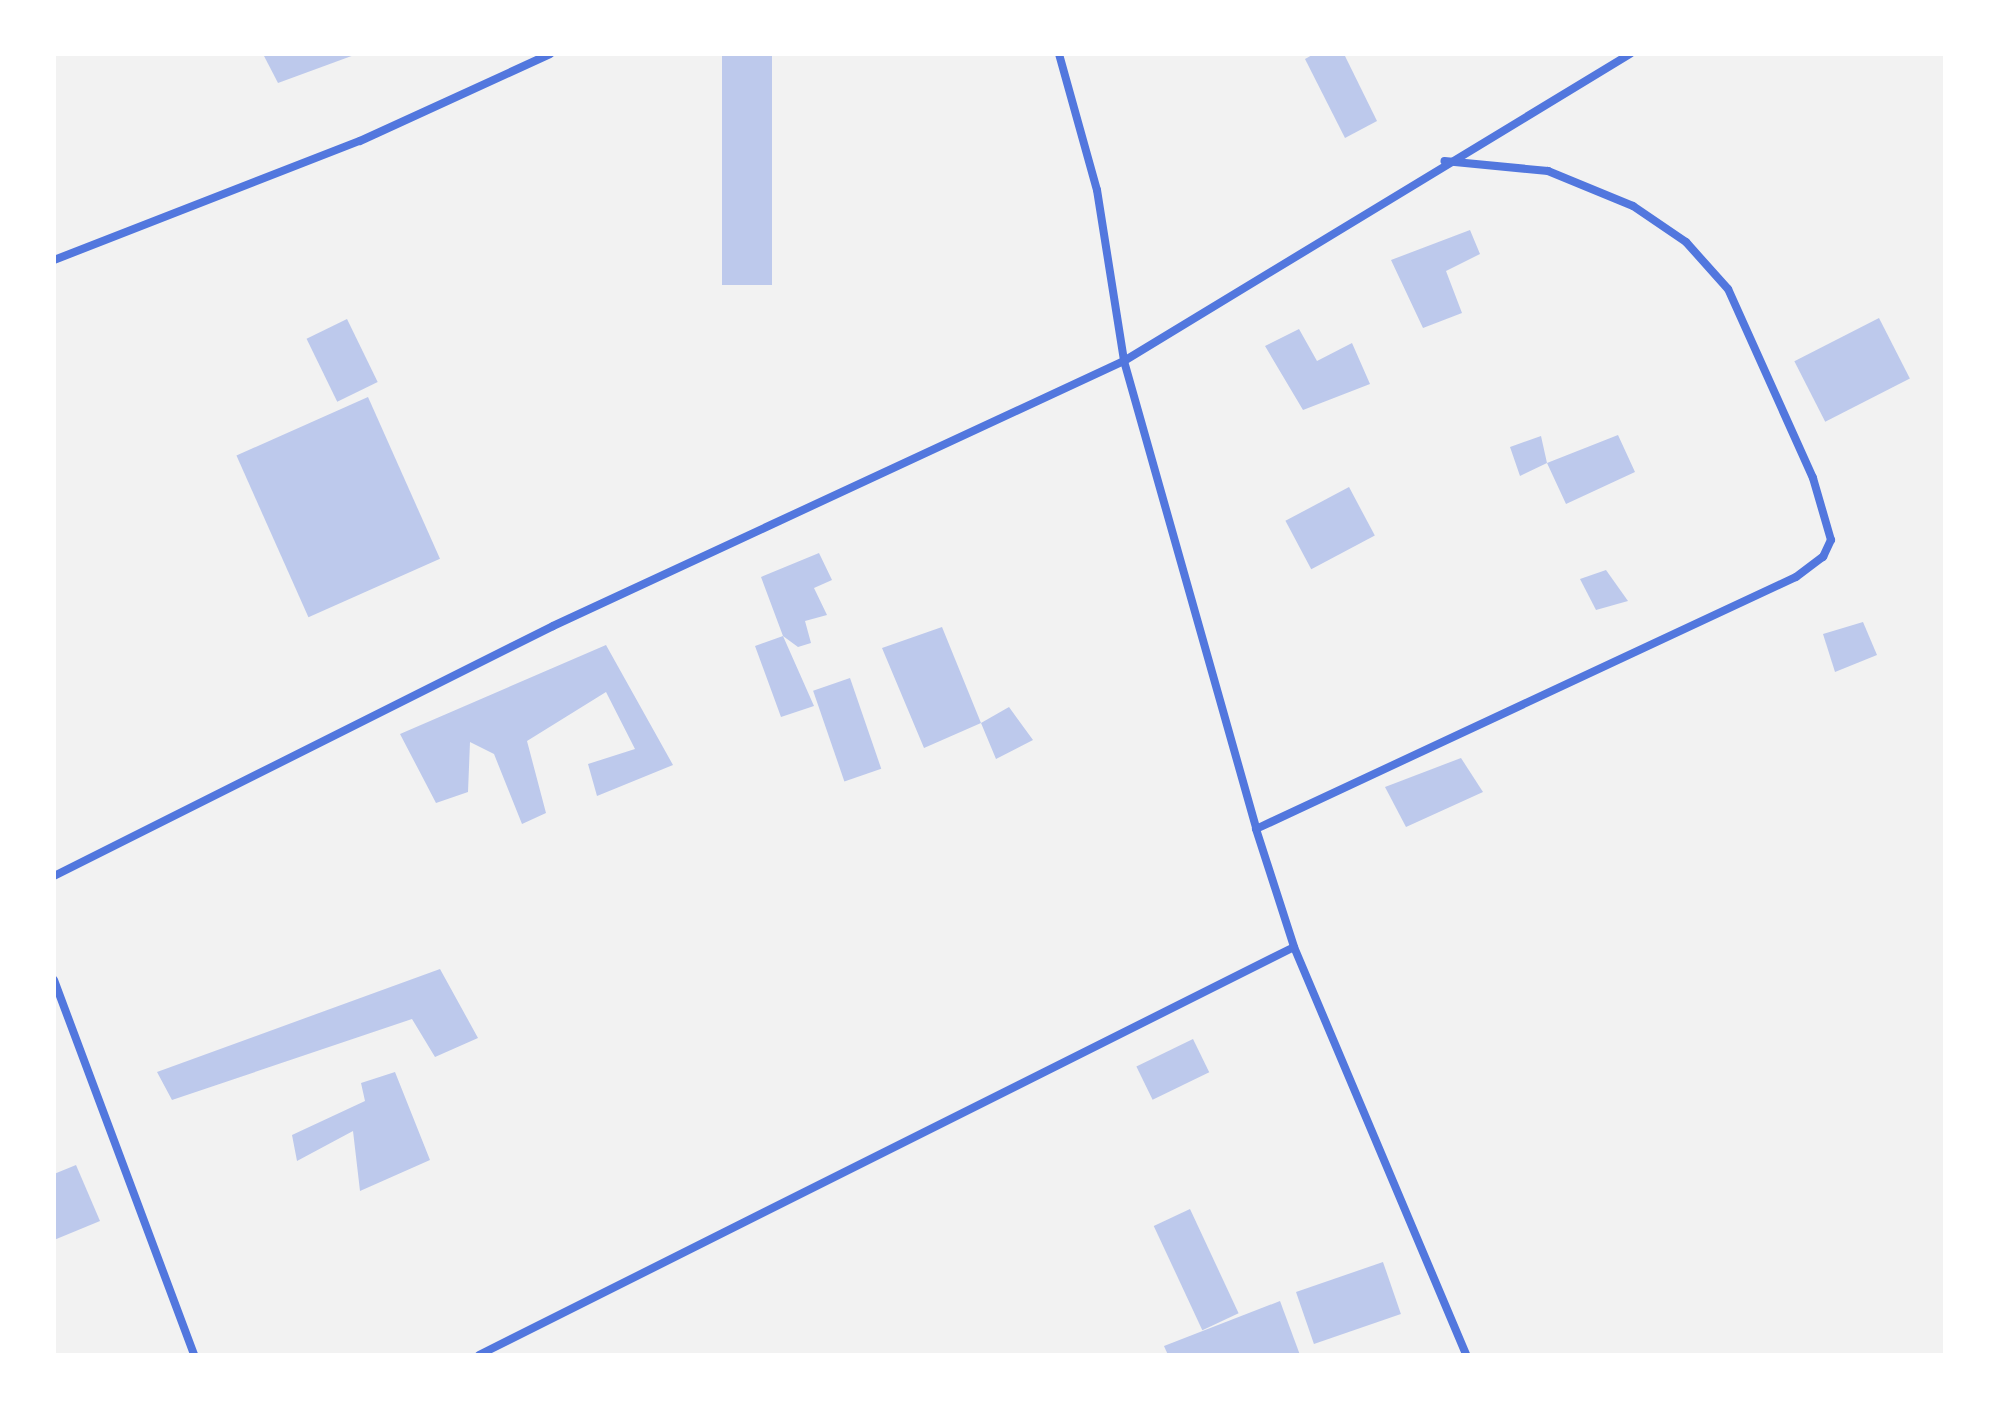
<!DOCTYPE html>
<style>
body{margin:0}
#map{position:relative;width:1999px;height:1409px;overflow:hidden;background:#f2f2f2;font-family:"Alegreya Sans",sans-serif}
div>[style]{position:absolute}
.building>*{inset:0;background:#bdc9ec;transform-origin:0 0}
.minor>*{height:8px;margin:-4px;padding:0 4px;transform-origin:4px;border-radius:4px;background:#5277de}
span{translate:-50% -50%;white-space:nowrap;text-align:center;line-height:1.15;-webkit-text-stroke:6px #fff;paint-order:stroke}
.frame{position:absolute;inset:0;border:56px solid #fff;pointer-events:none}
</style>
<div id="map">
<div class="building">
<i style="clip-path:polygon(263px 54px,357px 54px,278px 83px)"></i>
<i style="left:722px;top:54px;width:50px;height:231px"></i>
<i style="clip-path:polygon(1314px 54px,1344px 54px,1377px 121px,1345px 138px,1305px 59px)"></i>
<i style="clip-path:polygon(1470px 230px,1480px 254px,1446px 271px,1462px 313px,1423px 328px,1391px 260px)"></i>
<i style="left:1879px;top:318px;width:68px;height:95px;rotate:63deg"></i>
<i style="left:347px;top:319px;width:70px;height:45px;rotate:64deg"></i>
<i style="clip-path:polygon(1299px 329px,1317px 361px,1352px 343px,1370px 384px,1303px 410px,1265px 346px)"></i>
<i style="left:368px;top:397px;width:177px;height:144px;rotate:66deg"></i>
<i style="clip-path:polygon(1618px 435px,1635px 472px,1566px 504px,1547px 463px,1520px 476px,1510px 447px,1541px 436px,1547px 463px)"></i>
<i style="left:1349px;top:487px;width:55px;height:72px;rotate:62deg"></i>
<i style="clip-path:polygon(819px 553px,832px 580px,814px 588px,827px 615px,805px 621px,811px 643px,798px 647px,783px 636px,814px 706px,781px 717px,755px 646px,783px 636px,761px 577px)"></i>
<i style="clip-path:polygon(1606px 570px,1628px 601px,1596px 610px,1580px 579px)"></i>
<i style="clip-path:polygon(1863px 622px,1877px 655px,1835px 672px,1823px 634px)"></i>
<i style="clip-path:polygon(942px 627px,981px 723px,1009px 707px,1033px 740px,996px 759px,981px 723px,924px 748px,882px 648px)"></i>
<i style="clip-path:polygon(606px 645px,673px 765px,597px 796px,588px 764px,635px 749px,606px 692px,527px 741px,546px 813px,522px 824px,494px 754px,470px 742px,468px 792px,436px 803px,400px 734px)"></i>
<i style="left:850px;top:678px;width:96px;height:39px;rotate:71deg"></i>
<i style="clip-path:polygon(1461px 758px,1483px 792px,1406px 827px,1385px 787px)"></i>
<i style="clip-path:polygon(440px 969px,478px 1038px,435px 1057px,412px 1019px,172px 1100px,157px 1072px)"></i>
<i style="left:1193px;top:1039px;width:37px;height:63px;rotate:64deg"></i>
<i style="clip-path:polygon(395px 1072px,430px 1160px,360px 1191px,353px 1131px,297px 1161px,292px 1135px,365px 1101px,361px 1083px)"></i>
<i style="clip-path:polygon(76px 1165px,100px 1221px,54px 1240px,54px 1174px)"></i>
<i style="left:1190px;top:1209px;width:115px;height:40px;rotate:65deg"></i>
<i style="left:1383px;top:1262px;width:55px;height:92px;rotate:71deg"></i>
<i style="clip-path:polygon(1280px 1301px,1300px 1355px,1168px 1355px,1164px 1346px)"></i>
</div>
<div class="minor">
<i style="left:1059px;top:54px;width:141px;rotate:74.4deg"></i>
<i style="left:1097px;top:190px;width:173px;rotate:81deg"></i>
<i style="left:1124px;top:361px;width:486px;rotate:74.2deg"></i>
<i style="left:1256px;top:829px;width:124px;rotate:72.1deg"></i>
<i style="left:1294px;top:947px;width:443px;rotate:67.1deg"></i>
<i style="left:54px;top:260px;width:328px;rotate:-21.3deg"></i>
<i style="left:360px;top:141px;width:209px;rotate:-24.6deg"></i>
<i style="left:1256px;top:829px;width:596px;rotate:-25.02deg"></i>
<i style="left:1796px;top:577px;width:34px;rotate:-37deg"></i>
<i style="left:1823px;top:557px;width:19px;rotate:-65deg"></i>
<i style="left:1831px;top:540px;width:65px;rotate:-106.2deg"></i>
<i style="left:1813px;top:478px;width:207px;rotate:-114.2deg"></i>
<i style="left:1728px;top:289px;width:63px;rotate:-131.8deg"></i>
<i style="left:1686px;top:242px;width:64px;rotate:-145.8deg"></i>
<i style="left:1633px;top:206px;width:92px;rotate:-157.6deg"></i>
<i style="left:1548px;top:171px;width:104px;rotate:-174.5deg"></i>
<i style="left:54px;top:876px;width:558px;rotate:-26.61deg"></i>
<i style="left:553px;top:626px;width:629px;rotate:-24.9deg"></i>
<i style="left:1124px;top:361px;width:592px;rotate:-31.25deg"></i>
<i style="left:54px;top:980px;width:400px;rotate:69.5deg"></i>
<i style="left:479px;top:1355px;width:911px;rotate:-26.59deg"></i>
</div>
<div class="frame"></div>
</div>
